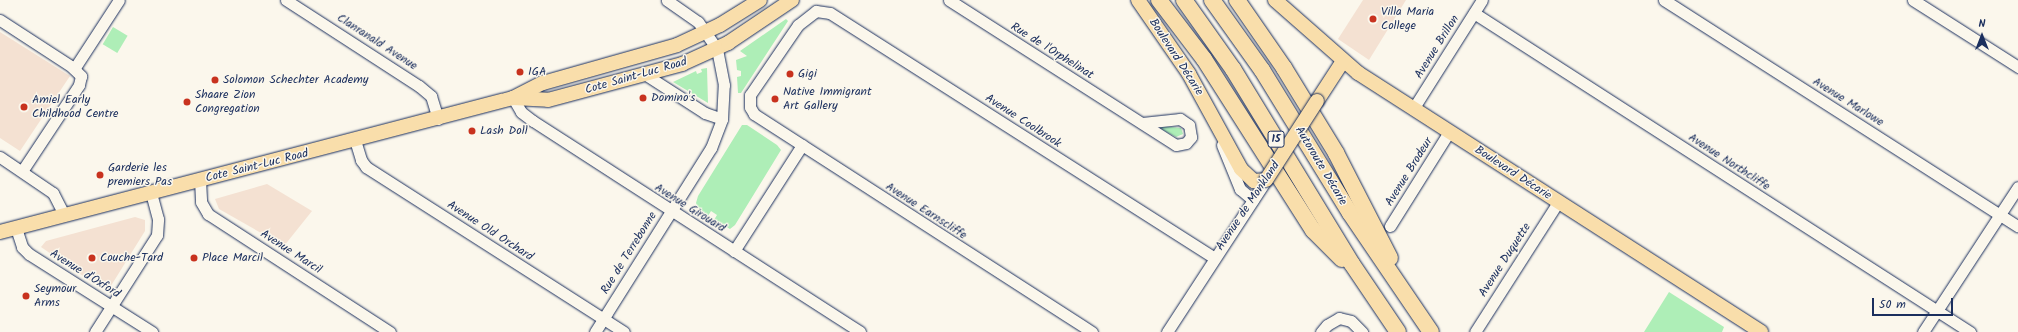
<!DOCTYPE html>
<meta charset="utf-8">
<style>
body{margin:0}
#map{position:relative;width:2018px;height:332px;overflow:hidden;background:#fbf7ec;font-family:Kalam,sans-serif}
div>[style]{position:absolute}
.built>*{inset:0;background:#f4e1d2}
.green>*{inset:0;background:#aeeeb7;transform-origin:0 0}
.roads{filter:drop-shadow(0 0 1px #1b2f5e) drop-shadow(0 0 1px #1b2f5e)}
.minor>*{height:11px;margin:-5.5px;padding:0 5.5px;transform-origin:5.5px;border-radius:5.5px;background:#fbf7ec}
.major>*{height:14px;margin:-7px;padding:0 7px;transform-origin:7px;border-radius:7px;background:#f9deab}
.highway>*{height:16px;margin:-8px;padding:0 8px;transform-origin:8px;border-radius:8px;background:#f9deab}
.bridges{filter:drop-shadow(0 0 1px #1b2f5e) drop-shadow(0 0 1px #1b2f5e)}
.major-bridge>*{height:14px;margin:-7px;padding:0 7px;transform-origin:7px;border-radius:7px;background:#f9deab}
.dots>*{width:11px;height:11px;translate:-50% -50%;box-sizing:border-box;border:2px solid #fbf7ec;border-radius:50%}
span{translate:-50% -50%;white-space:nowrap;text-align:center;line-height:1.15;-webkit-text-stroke:3px #fbf7ec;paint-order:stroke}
.shield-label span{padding:1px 3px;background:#fbf7ec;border:1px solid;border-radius:3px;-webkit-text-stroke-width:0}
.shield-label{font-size:11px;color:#1b2f5e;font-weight:700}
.poi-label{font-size:12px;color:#1b2f5e}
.left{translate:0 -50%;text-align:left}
.street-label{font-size:12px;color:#1b2f5e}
.north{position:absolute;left:1962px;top:16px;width:40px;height:40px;-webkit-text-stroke:3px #fbf7ec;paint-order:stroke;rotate:0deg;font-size:11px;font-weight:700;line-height:16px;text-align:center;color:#1b2f5e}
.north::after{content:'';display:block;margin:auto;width:14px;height:18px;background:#1b2f5e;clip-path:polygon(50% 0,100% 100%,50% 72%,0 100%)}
.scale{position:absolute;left:1872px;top:298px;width:81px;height:18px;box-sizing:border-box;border:2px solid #1b2f5e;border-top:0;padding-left:5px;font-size:12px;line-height:14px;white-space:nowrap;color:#1b2f5e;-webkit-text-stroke:3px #fbf7ec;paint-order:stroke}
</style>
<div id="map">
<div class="built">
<i style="clip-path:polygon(1363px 0,1406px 0,1369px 60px,1338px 39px)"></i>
<i style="clip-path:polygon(0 32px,70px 76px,20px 151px,0 138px)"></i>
<i style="clip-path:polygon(267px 184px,312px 211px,284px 246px,219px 209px,215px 199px)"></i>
<i style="clip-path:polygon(135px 217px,145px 220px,145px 231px,109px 289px,99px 287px,41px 247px,46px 241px)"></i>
</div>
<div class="green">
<i style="clip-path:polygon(786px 19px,788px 21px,741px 93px,738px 93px,737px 77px,741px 76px,741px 71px,737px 70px,736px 60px,747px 56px,740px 51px)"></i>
<i style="left:113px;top:27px;width:17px;height:20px;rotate:31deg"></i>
<i style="clip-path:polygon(707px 68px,708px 103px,673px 82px,696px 71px,697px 74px,702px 72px,701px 69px)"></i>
<i style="clip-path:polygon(742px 125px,747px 125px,777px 145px,781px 150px,735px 225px,730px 229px,714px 220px,717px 215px,711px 211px,708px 216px,699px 210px,696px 203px,698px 196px)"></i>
<i style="clip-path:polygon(1162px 126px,1181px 128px,1183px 134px,1176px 137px,1161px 129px)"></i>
<i style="clip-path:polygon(1669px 292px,1724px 327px,1722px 332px,1644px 332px)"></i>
</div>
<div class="roads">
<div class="minor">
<i style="left:286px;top:0;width:158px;rotate:32.9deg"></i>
<i style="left:419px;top:86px;width:16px;rotate:40deg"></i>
<i style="left:431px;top:96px;width:24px;rotate:73deg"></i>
<i style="left:949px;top:0;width:269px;rotate:32.6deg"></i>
<i style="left:1176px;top:145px;width:10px;rotate:-11deg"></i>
<i style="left:1186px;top:143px;width:8px;rotate:-50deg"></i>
<i style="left:1191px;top:137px;width:12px;rotate:-99deg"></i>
<i style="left:1189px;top:125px;width:11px;rotate:-146deg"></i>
<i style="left:1180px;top:119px;width:38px;rotate:174deg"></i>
<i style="left:1664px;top:0;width:420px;rotate:32.6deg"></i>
<i style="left:1913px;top:0;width:125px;rotate:32.5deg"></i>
<i style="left:1474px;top:13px;width:590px;rotate:32.75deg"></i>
<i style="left:0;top:20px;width:86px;rotate:33.1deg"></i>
<i style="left:72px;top:67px;width:13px;rotate:45deg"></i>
<i style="left:81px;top:76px;width:9px;rotate:103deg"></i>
<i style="left:79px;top:85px;width:103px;rotate:123.5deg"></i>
<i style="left:74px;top:69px;width:82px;rotate:-56.9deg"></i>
<i style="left:646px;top:75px;width:70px;rotate:32.8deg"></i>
<i style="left:705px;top:113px;width:18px;rotate:19deg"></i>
<i style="left:513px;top:98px;width:16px;rotate:60deg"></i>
<i style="left:521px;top:112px;width:15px;rotate:37deg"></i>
<i style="left:533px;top:121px;width:389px;rotate:32.8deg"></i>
<i style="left:1413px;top:109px;width:129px;rotate:-57.7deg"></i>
<i style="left:355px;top:140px;width:21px;rotate:73deg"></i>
<i style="left:361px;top:160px;width:9px;rotate:54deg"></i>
<i style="left:366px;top:167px;width:306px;rotate:32.6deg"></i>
<i style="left:1222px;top:145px;width:48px;rotate:67.8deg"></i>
<i style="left:1240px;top:189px;width:17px;rotate:40deg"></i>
<i style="left:0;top:157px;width:64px;rotate:34.2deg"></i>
<i style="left:53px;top:193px;width:25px;rotate:63deg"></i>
<i style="left:200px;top:180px;width:22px;rotate:87deg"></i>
<i style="left:201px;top:202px;width:14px;rotate:60deg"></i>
<i style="left:208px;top:214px;width:217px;rotate:33deg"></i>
<i style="left:1390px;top:226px;width:111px;rotate:-57.9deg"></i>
<i style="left:16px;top:228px;width:20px;rotate:72deg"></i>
<i style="left:22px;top:247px;width:10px;rotate:45deg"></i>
<i style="left:29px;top:254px;width:146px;rotate:32.4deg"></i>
<i style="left:734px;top:251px;width:126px;rotate:-57.3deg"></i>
<i style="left:95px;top:332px;width:115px;rotate:-57.4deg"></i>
<i style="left:157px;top:235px;width:16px;rotate:-86deg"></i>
<i style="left:158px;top:219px;width:27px;rotate:-105deg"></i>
<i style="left:595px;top:332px;width:218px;rotate:-57.8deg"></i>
<i style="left:711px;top:148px;width:31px;rotate:-69deg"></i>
<i style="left:722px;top:119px;width:34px;rotate:-87deg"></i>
<i style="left:724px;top:85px;width:37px;rotate:-101deg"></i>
<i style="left:717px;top:49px;width:33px;rotate:-125deg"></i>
<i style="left:698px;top:22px;width:38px;rotate:-145deg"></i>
<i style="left:1092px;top:332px;width:402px;rotate:-147.2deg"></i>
<i style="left:754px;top:114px;width:8px;rotate:-120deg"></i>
<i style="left:750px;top:107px;width:12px;rotate:-90deg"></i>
<i style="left:750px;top:95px;width:85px;rotate:-55.6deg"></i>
<i style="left:798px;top:25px;width:23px;rotate:-38deg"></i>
<i style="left:816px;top:11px;width:14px;rotate:8deg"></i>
<i style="left:830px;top:13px;width:456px;rotate:32.5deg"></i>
<i style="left:1167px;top:332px;width:181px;rotate:-56.9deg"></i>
<i style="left:1321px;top:332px;width:9px;rotate:-49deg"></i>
<i style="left:1327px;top:325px;width:14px;rotate:-30deg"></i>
<i style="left:1339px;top:318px;width:12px;rotate:14deg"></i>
<i style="left:1351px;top:321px;width:16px;rotate:45deg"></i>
<i style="left:1475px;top:332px;width:154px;rotate:-57.4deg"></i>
<i style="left:1923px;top:332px;width:173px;rotate:-56.8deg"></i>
</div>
<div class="major">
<i style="left:1138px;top:0;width:90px;rotate:55.4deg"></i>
<i style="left:1189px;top:74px;width:108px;rotate:61.3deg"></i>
<i style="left:1241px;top:169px;width:18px;rotate:43deg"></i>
<i style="left:1254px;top:181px;width:12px;rotate:-5deg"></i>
<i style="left:1275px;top:0;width:111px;rotate:41.3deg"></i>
<i style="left:1358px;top:73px;width:479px;rotate:32.7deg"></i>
<i style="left:513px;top:98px;width:35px;rotate:3deg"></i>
<i style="left:548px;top:100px;width:139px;rotate:-15deg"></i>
<i style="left:682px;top:64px;width:51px;rotate:-24.5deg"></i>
<i style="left:728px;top:43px;width:77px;rotate:-33.9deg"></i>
<i style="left:1317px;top:101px;width:48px;rotate:-57deg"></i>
<i style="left:0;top:232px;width:530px;rotate:-14.64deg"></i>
<i style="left:513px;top:98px;width:34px;rotate:-27deg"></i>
<i style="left:543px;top:83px;width:139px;rotate:-15.8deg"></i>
<i style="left:677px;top:45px;width:47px;rotate:-24.9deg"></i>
<i style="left:720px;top:25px;width:47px;rotate:-32deg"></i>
</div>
<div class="highway">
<i style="left:1159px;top:0;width:74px;rotate:52.7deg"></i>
<i style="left:1204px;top:59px;width:203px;rotate:57.5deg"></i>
<i style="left:1313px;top:230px;width:41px;rotate:45deg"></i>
<i style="left:1184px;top:0;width:85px;rotate:54.6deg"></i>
<i style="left:1233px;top:69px;width:228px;rotate:58.6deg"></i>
<i style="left:1352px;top:264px;width:82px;rotate:55.9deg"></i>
<i style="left:1212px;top:0;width:86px;rotate:54.5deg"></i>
<i style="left:1262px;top:70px;width:168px;rotate:58.4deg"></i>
<i style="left:1350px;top:213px;width:144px;rotate:55.8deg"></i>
<i style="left:1237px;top:0;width:83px;rotate:55.3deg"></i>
<i style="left:1284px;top:68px;width:100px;rotate:58.5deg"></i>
<i style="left:1336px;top:153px;width:118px;rotate:62.8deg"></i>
</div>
</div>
<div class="bridges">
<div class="major-bridge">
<i style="left:1266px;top:180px;width:94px;rotate:-57.2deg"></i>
</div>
</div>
<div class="dots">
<i style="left:1373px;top:19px;background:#c8321e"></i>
<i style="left:520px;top:72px;background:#c8321e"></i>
<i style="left:790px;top:74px;background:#c8321e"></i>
<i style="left:215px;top:80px;background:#c8321e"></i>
<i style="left:643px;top:98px;background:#c8321e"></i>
<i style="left:775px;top:99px;background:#c8321e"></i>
<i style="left:187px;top:102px;background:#c8321e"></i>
<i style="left:24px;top:107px;background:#c8321e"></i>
<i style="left:472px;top:131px;background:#c8321e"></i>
<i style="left:100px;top:175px;background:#c8321e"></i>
<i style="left:92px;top:258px;background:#c8321e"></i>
<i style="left:194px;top:258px;background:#c8321e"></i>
<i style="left:26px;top:296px;background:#c8321e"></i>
</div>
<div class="shield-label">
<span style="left:1276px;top:139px">15</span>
</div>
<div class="poi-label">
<span class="left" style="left:1381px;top:19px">Villa Maria<br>College</span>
<span class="left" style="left:528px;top:72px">IGA</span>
<span class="left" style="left:798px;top:74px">Gigi</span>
<span class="left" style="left:223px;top:80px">Solomon Schechter Academy</span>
<span class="left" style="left:783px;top:99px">Native Immigrant<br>Art Gallery</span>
<span class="left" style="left:195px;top:102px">Shaare Zion<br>Congregation</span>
<span class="left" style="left:651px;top:98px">Domino's</span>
<span class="left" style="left:32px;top:107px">Amiel Early<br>Childhood Centre</span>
<span class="left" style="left:480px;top:131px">Lash Doll</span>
<span class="left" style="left:108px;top:175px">Garderie les<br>premiers Pas</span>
<span class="left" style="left:100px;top:258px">Couche-Tard</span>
<span class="left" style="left:202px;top:258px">Place Marcil</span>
<span class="left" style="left:34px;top:296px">Seymour<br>Arms</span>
</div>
<div class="street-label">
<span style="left:377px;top:42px;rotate:33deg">Clanranald Avenue</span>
<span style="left:1437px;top:47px;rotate:-58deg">Avenue Brillon</span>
<span style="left:1052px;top:51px;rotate:32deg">Rue de l'Orphelinat</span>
<span style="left:1176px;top:57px;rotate:57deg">Boulevard Décarie</span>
<span style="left:636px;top:76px;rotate:-16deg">Cote Saint-Luc Road</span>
<span style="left:1848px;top:102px;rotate:32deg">Avenue Marlowe</span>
<span style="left:1023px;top:121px;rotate:33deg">Avenue Coolbrook</span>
<span style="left:1729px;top:162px;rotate:33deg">Avenue Northcliffe</span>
<span style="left:257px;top:166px;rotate:-14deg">Cote Saint-Luc Road</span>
<span style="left:1321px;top:166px;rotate:59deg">Autoroute Décarie</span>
<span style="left:1409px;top:172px;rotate:-58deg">Avenue Brodeur</span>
<span style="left:1513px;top:173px;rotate:33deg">Boulevard Décarie</span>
<span style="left:1248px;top:206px;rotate:-56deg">Avenue de Monkland</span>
<span style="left:690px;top:208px;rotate:32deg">Avenue Girouard</span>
<span style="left:926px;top:211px;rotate:33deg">Avenue Earnscliffe</span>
<span style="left:490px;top:231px;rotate:33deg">Avenue Old Orchard</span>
<span style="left:291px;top:252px;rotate:33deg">Avenue Marcil</span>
<span style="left:629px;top:253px;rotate:-58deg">Rue de Terrebonne</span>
<span style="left:1505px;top:260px;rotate:-57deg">Avenue Duquette</span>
<span style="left:85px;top:274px;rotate:32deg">Avenue d'Oxford</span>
</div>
<div class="north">N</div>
<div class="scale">50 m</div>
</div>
